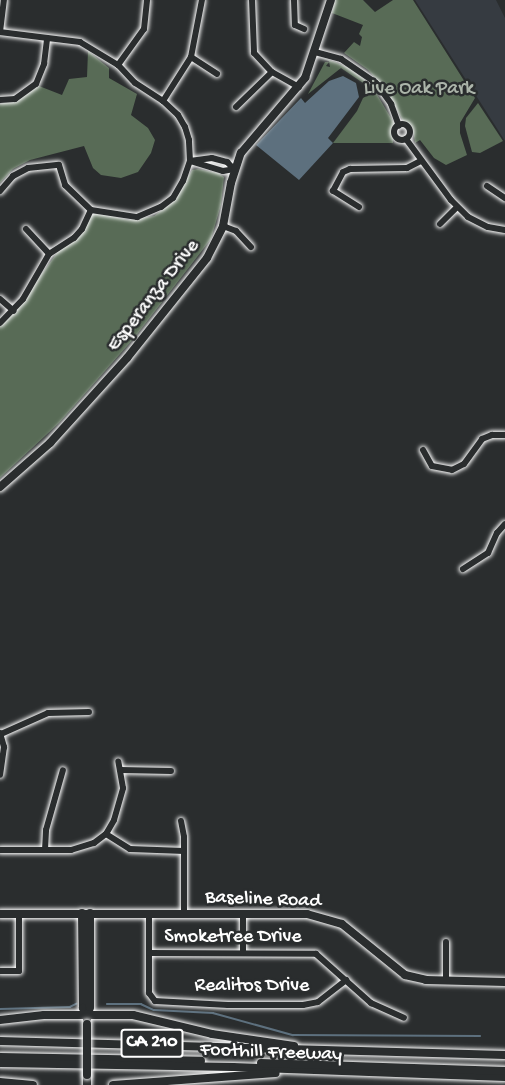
<!DOCTYPE html>
<style>
body{margin:0}
#map{position:relative;width:505px;height:1085px;overflow:hidden;background:#2a2d2e;font-family:"Gochi Hand",sans-serif}
div>[style]{position:absolute}
.built>*{inset:0;background:#363b41}
.green>*{inset:0;background:#586b56}
.water>*{inset:0;background:#5d707e}
.stream>*{height:1.5px;margin:-0.75px;padding:0 0.75px;transform-origin:0.75px;border-radius:0.75px;background:#5d707e}
.roads{filter:drop-shadow(0 0 2px #fff) drop-shadow(0 0 2px #fff)}
.minor>*{height:6px;margin:-3px;padding:0 3px;transform-origin:3px;border-radius:3px;background:#2a2d2e}
.minor>.ring{margin:-3px;padding:0;box-sizing:content-box;background:none;border:6px solid #2a2d2e;border-radius:50%}
.major>*{height:8px;margin:-4px;padding:0 4px;transform-origin:4px;border-radius:4px;background:#2a2d2e}
.highway>*{height:8px;margin:-4px;padding:0 4px;transform-origin:4px;border-radius:4px;background:#2a2d2e}
.bridges{filter:drop-shadow(0 0 2px #fff) drop-shadow(0 0 2px #fff)}
.major-bridge>*{height:8px;margin:-4px;padding:0 4px;transform-origin:4px;border-radius:4px;background:#2a2d2e}
span{translate:-50% -50%;white-space:nowrap;text-align:center;line-height:1.15;-webkit-text-stroke:5px #2a2d2e;paint-order:stroke}
.shield-label span{padding:2px 4px;background:#2a2d2e;border:2px solid;border-radius:4px;-webkit-text-stroke-width:0}
.shield-label{font-size:18px;color:#fff;font-weight:700}
.park-label{font-size:20px;color:#acb5aa}
.street-label{font-size:20px;color:#fff}
</style>
<div id="map">
<div class="built">
<i style="clip-path:polygon(415px 0,496px 0,505px 18px,505px 141px)"></i>
</div>
<div class="green">
<i style="clip-path:polygon(335px 0,363px 0,375px 12px,393px 0,413px 0,475px 98px,460px 123px,460px 133px,467px 155px,446px 165px,434px 158px,420px 140px,415px 143px,413px 130px,403px 121px,387px 91px,368px 70px,344px 53px,354px 42px,360px 46px,362px 37px,359px 34px,363px 25px,332px 13px)"></i>
<i style="clip-path:polygon(88px 51px,109px 68px,109px 78px,137px 94px,131px 115px,148px 128px,155px 140px,151px 153px,138px 172px,121px 178px,101px 175px,93px 168px,84px 146px,30px 160px,13px 169px,0 183px,0 104px,18px 100px,39px 86px,62px 95px,69px 79px,87px 77px)"></i>
<i style="clip-path:polygon(318px 57px,335px 62px,349px 68px,371px 85px,369px 87px,341px 68px,308px 94px,325px 62px,329px 62px,326px 66px,330px 67px,329px 61px)"></i>
<i style="clip-path:polygon(375px 91px,394px 123px,393px 143px,333px 143px,357px 111px,363px 98px)"></i>
<i style="clip-path:polygon(478px 103px,503px 141px,480px 153px,472px 152px,465px 126px,466px 118px)"></i>
<i style="clip-path:polygon(198px 169px,218px 173px,224px 177px,221px 205px,211px 239px,135px 337px,91px 387px,59px 423px,0 478px,0 326px,17px 308px,59px 250px,74px 240px,91px 214px,97px 213px,128px 220px,154px 216px,173px 202px,192px 170px)"></i>
</div>
<div class="water">
<i style="clip-path:polygon(343px 76px,356px 83px,359px 97px,328px 138px,333px 143px,299px 180px,256px 145px,301px 98px,305px 103px,329px 81px)"></i>
</div>
<div class="stream">
<i style="left:107px;top:1004px;width:34px"></i>
<i style="left:141px;top:1004px;width:14px;rotate:25deg"></i>
<i style="left:154px;top:1010px;width:59px;rotate:2.9deg"></i>
<i style="left:213px;top:1013px;width:83px;rotate:15.4deg"></i>
<i style="left:293px;top:1035px;width:187px;rotate:0.3deg"></i>
<i style="left:0;top:1009px;width:70px;rotate:-1.6deg"></i>
<i style="left:70px;top:1007px;width:7px;rotate:-27deg"></i>
</div>
<div class="roads">
<div class="minor">
<i style="left:252px;top:0;width:53px;rotate:87.8deg"></i>
<i style="left:254px;top:53px;width:26px;rotate:47deg"></i>
<i style="left:272px;top:72px;width:31px;rotate:29deg"></i>
<i style="left:294px;top:0;width:25px;rotate:88deg"></i>
<i style="left:295px;top:25px;width:10px;rotate:24deg"></i>
<i style="left:315px;top:52px;width:27px;rotate:15deg"></i>
<i style="left:341px;top:59px;width:42px;rotate:34.4deg"></i>
<i style="left:376px;top:83px;width:26px;rotate:54deg"></i>
<i style="left:391px;top:104px;width:23px;rotate:70deg"></i>
<i style="left:191px;top:57px;width:31px;rotate:33deg"></i>
<i style="left:118px;top:65px;width:44px;rotate:-54.2deg"></i>
<i style="left:144px;top:29px;width:29px;rotate:-84deg"></i>
<i style="left:0;top:100px;width:15px;rotate:-4deg"></i>
<i style="left:15px;top:99px;width:26px;rotate:-36deg"></i>
<i style="left:36px;top:84px;width:22px;rotate:-68deg"></i>
<i style="left:44px;top:64px;width:26px;rotate:-83deg"></i>
<i style="left:163px;top:101px;width:52px;rotate:-57.5deg"></i>
<i style="left:191px;top:57px;width:58px;rotate:-79.1deg"></i>
<i style="left:236px;top:107px;width:50px;rotate:-44.2deg"></i>
<i class="ring" style="left:394px;top:124px;width:10px;height:10px"></i>
<i style="left:406px;top:139px;width:76px;rotate:53.6deg"></i>
<i style="left:451px;top:200px;width:24px;rotate:45deg"></i>
<i style="left:468px;top:217px;width:22px;rotate:27deg"></i>
<i style="left:488px;top:227px;width:17px;rotate:10deg"></i>
<i style="left:190px;top:161px;width:22px;rotate:-8deg"></i>
<i style="left:212px;top:158px;width:16px;rotate:15deg"></i>
<i style="left:227px;top:162px;width:10px;rotate:45deg"></i>
<i style="left:190px;top:161px;width:34px;rotate:17deg"></i>
<i style="left:223px;top:171px;width:11px;rotate:-10deg"></i>
<i style="left:487px;top:186px;width:22px;rotate:34deg"></i>
<i style="left:0;top:191px;width:20px;rotate:-49deg"></i>
<i style="left:13px;top:176px;width:17px;rotate:-28deg"></i>
<i style="left:28px;top:168px;width:31px;rotate:-6deg"></i>
<i style="left:59px;top:165px;width:21px;rotate:73deg"></i>
<i style="left:65px;top:185px;width:36px;rotate:44deg"></i>
<i style="left:91px;top:210px;width:47px;rotate:8.7deg"></i>
<i style="left:137px;top:217px;width:26px;rotate:-23deg"></i>
<i style="left:161px;top:207px;width:15px;rotate:-37deg"></i>
<i style="left:173px;top:198px;width:20px;rotate:-60deg"></i>
<i style="left:183px;top:181px;width:21px;rotate:-71deg"></i>
<i style="left:190px;top:161px;width:21px;rotate:-93deg"></i>
<i style="left:189px;top:140px;width:14px;rotate:-107deg"></i>
<i style="left:185px;top:127px;width:14px;rotate:-120deg"></i>
<i style="left:178px;top:115px;width:21px;rotate:-137deg"></i>
<i style="left:163px;top:101px;width:33px;rotate:-147deg"></i>
<i style="left:135px;top:83px;width:25px;rotate:-133deg"></i>
<i style="left:118px;top:65px;width:44px;rotate:-148.8deg"></i>
<i style="left:80px;top:42px;width:81px;rotate:-172.9deg"></i>
<i style="left:0;top:32px;width:32px;rotate:-83deg"></i>
<i style="left:359px;top:207px;width:31px;rotate:-148deg"></i>
<i style="left:333px;top:191px;width:21px;rotate:-62deg"></i>
<i style="left:343px;top:172px;width:8px;rotate:-23deg"></i>
<i style="left:350px;top:169px;width:57px;rotate:-1deg"></i>
<i style="left:407px;top:168px;width:16px;rotate:-27deg"></i>
<i style="left:440px;top:224px;width:24px;rotate:-45deg"></i>
<i style="left:223px;top:226px;width:14px;rotate:21deg"></i>
<i style="left:236px;top:231px;width:22px;rotate:47deg"></i>
<i style="left:26px;top:229px;width:34px;rotate:47deg"></i>
<i style="left:0;top:299px;width:18px;rotate:41deg"></i>
<i style="left:0;top:323px;width:33px;rotate:-46deg"></i>
<i style="left:23px;top:299px;width:52px;rotate:-60deg"></i>
<i style="left:49px;top:254px;width:30px;rotate:-33deg"></i>
<i style="left:74px;top:238px;width:12px;rotate:-48deg"></i>
<i style="left:82px;top:229px;width:21px;rotate:-65deg"></i>
<i style="left:423px;top:450px;width:18px;rotate:61deg"></i>
<i style="left:432px;top:466px;width:20px;rotate:11deg"></i>
<i style="left:452px;top:470px;width:13px;rotate:-27deg"></i>
<i style="left:464px;top:464px;width:31px;rotate:-54deg"></i>
<i style="left:482px;top:439px;width:11px;rotate:-22deg"></i>
<i style="left:492px;top:435px;width:13px"></i>
<i style="left:463px;top:569px;width:30px;rotate:-33deg"></i>
<i style="left:488px;top:553px;width:22px;rotate:-66deg"></i>
<i style="left:497px;top:533px;width:12px;rotate:-48deg"></i>
<i style="left:0;top:733px;width:15px;rotate:74deg"></i>
<i style="left:4px;top:747px;width:28px;rotate:98deg"></i>
<i style="left:1px;top:734px;width:51px;rotate:-24.1deg"></i>
<i style="left:48px;top:713px;width:41px;rotate:-1.4deg"></i>
<i style="left:121px;top:770px;width:50px;rotate:1.1deg"></i>
<i style="left:181px;top:821px;width:16px;rotate:79deg"></i>
<i style="left:184px;top:837px;width:77px;rotate:90deg"></i>
<i style="left:106px;top:834px;width:28px;rotate:32deg"></i>
<i style="left:130px;top:849px;width:54px;rotate:2.1deg"></i>
<i style="left:0;top:850px;width:71px"></i>
<i style="left:71px;top:850px;width:24px;rotate:-17deg"></i>
<i style="left:94px;top:843px;width:15px;rotate:-37deg"></i>
<i style="left:106px;top:834px;width:16px;rotate:-60deg"></i>
<i style="left:114px;top:820px;width:33px;rotate:-74deg"></i>
<i style="left:123px;top:788px;width:27px;rotate:-100deg"></i>
<i style="left:45px;top:850px;width:20px;rotate:-87deg"></i>
<i style="left:46px;top:830px;width:62px;rotate:-74.2deg"></i>
<i style="left:149px;top:914px;width:79px;rotate:90deg"></i>
<i style="left:149px;top:993px;width:10px;rotate:53deg"></i>
<i style="left:155px;top:1001px;width:73px;rotate:3.1deg"></i>
<i style="left:228px;top:1005px;width:75px"></i>
<i style="left:303px;top:1005px;width:15px;rotate:-11deg"></i>
<i style="left:318px;top:1002px;width:36px;rotate:-38deg"></i>
<i style="left:446px;top:942px;width:39px;rotate:90deg"></i>
<i style="left:149px;top:953px;width:167px;rotate:0.3deg"></i>
<i style="left:316px;top:954px;width:74px;rotate:41.7deg"></i>
<i style="left:371px;top:1003px;width:36px;rotate:24deg"></i>
<i style="left:243px;top:953px;width:39px;rotate:-90deg"></i>
<i style="left:0;top:971px;width:19px"></i>
<i style="left:19px;top:971px;width:57px;rotate:-90deg"></i>
</div>
<div class="major">
<i style="left:0;top:487px;width:67px;rotate:-41.3deg"></i>
<i style="left:50px;top:443px;width:115px;rotate:-47.8deg"></i>
<i style="left:127px;top:358px;width:128px;rotate:-51.3deg"></i>
<i style="left:207px;top:258px;width:36px;rotate:-63deg"></i>
<i style="left:223px;top:226px;width:44px;rotate:-79.5deg"></i>
<i style="left:231px;top:183px;width:32px;rotate:-72deg"></i>
<i style="left:241px;top:153px;width:99px;rotate:-49.5deg"></i>
<i style="left:305px;top:78px;width:82px;rotate:-71.6deg"></i>
<i style="left:82px;top:913px;width:95px;rotate:89.4deg"></i>
<i style="left:83px;top:1008px;width:7px;rotate:56deg"></i>
<i style="left:0;top:914px;width:307px"></i>
<i style="left:307px;top:914px;width:36px;rotate:16deg"></i>
<i style="left:342px;top:924px;width:81px;rotate:39deg"></i>
<i style="left:405px;top:975px;width:22px;rotate:13deg"></i>
<i style="left:426px;top:980px;width:79px;rotate:1.5deg"></i>
<i style="left:87px;top:1019px;width:12px;rotate:-76deg"></i>
<i style="left:90px;top:1007px;width:94px;rotate:-90deg"></i>
<i style="left:87px;top:1085px;width:10px;rotate:-90deg"></i>
</div>
<div class="highway">
<i style="left:0;top:1020px;width:44px;rotate:-6.5deg"></i>
<i style="left:44px;top:1015px;width:89px"></i>
<i style="left:133px;top:1015px;width:81px;rotate:13.5deg"></i>
<i style="left:212px;top:1034px;width:83px;rotate:8.3deg"></i>
<i style="left:0;top:1041px;width:505px;rotate:1.59deg"></i>
<i style="left:0;top:1057px;width:201px;rotate:1.1deg"></i>
<i style="left:0;top:1063px;width:233px;rotate:1deg"></i>
<i style="left:233px;top:1067px;width:272px;rotate:2.1deg"></i>
<i style="left:261px;top:1063px;width:244px;rotate:1.9deg"></i>
<i style="left:0;top:1082px;width:33px;rotate:5deg"></i>
<i style="left:113px;top:1085px;width:163px;rotate:-4.2deg"></i>
</div>
</div>
<div class="bridges">
<div class="major-bridge">
<i style="left:87px;top:1024px;width:51px;rotate:90deg"></i>
</div>
</div>
<div class="shield-label">
<span style="left:152px;top:1043px">CA 210</span>
</div>
<div class="park-label">
<span style="left:419px;top:89px">Live Oak Park</span>
</div>
<div class="street-label">
<span style="left:154px;top:296px;rotate:-52deg">Esperanza Drive</span>
<span style="left:263px;top:900px;rotate:2deg">Baseline Road</span>
<span style="left:233px;top:937px">Smoketree Drive</span>
<span style="left:252px;top:986px">Realitos Drive</span>
<span style="left:271px;top:1053px;rotate:2deg">Foothill Freeway</span>
</div>
</div>
